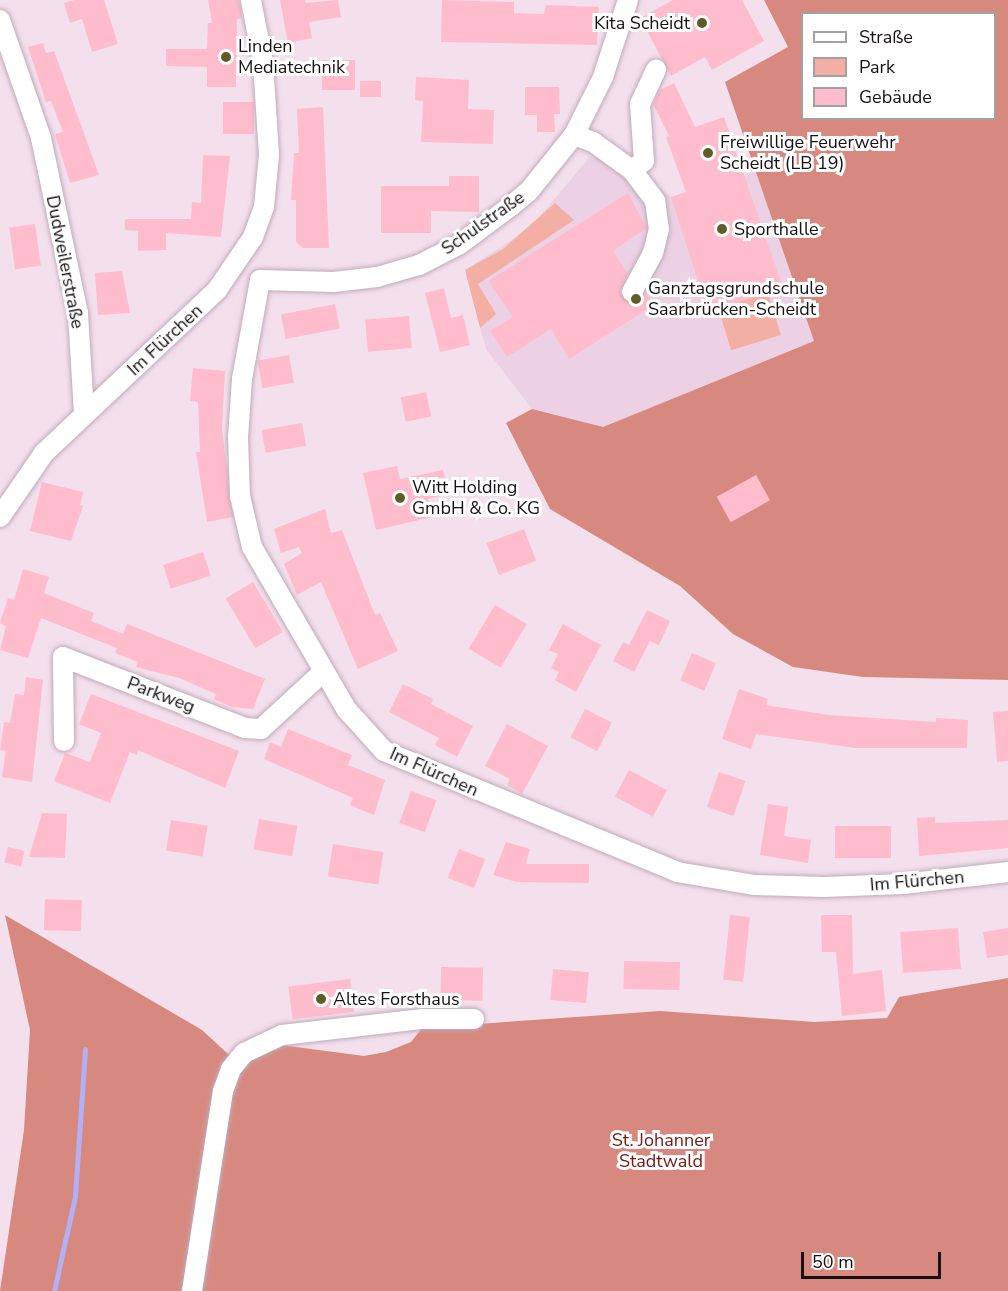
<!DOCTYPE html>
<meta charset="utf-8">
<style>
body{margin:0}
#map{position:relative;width:1008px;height:1291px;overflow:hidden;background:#f4dfed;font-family:"Nunito Sans",sans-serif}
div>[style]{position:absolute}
.built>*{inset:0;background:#ecd1e4}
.green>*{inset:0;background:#f4afa5;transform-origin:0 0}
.forest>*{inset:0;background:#d8897f}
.stream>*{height:5px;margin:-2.5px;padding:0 2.5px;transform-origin:2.5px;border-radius:2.5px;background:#b3b0f6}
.building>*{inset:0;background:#febccd;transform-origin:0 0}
.roads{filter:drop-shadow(0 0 2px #bfabb9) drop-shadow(0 0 2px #bfabb9)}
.minor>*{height:20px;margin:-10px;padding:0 10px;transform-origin:10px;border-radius:10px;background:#fff}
.dots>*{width:16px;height:16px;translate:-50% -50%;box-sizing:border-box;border:3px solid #fff;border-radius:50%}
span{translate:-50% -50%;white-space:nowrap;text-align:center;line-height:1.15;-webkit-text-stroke:6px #fff;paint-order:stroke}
.poi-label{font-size:18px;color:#171115}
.right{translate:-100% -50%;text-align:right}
.left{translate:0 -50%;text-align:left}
.street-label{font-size:18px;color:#171115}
.park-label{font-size:18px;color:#751714}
.legend{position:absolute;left:801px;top:12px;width:195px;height:108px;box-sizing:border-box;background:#fff;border:2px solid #a2a0a1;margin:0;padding:8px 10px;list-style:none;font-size:18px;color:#171115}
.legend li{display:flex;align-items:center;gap:12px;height:30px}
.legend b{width:30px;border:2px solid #a2a0a1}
.scale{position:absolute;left:801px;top:1252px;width:140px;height:27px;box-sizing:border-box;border:3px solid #171115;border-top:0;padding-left:8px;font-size:18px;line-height:21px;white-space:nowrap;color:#171115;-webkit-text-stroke:4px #fff;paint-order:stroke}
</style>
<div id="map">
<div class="built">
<i style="clip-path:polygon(609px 153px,671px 197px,756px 171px,814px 341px,603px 427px,532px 409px,486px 349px,465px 270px,530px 228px,588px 159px)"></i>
</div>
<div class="green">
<i style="clip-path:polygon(555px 203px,574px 220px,478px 284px,496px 314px,480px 328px,465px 270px,503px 249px)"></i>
<i style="left:768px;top:293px;width:44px;height:52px;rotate:73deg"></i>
</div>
<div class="forest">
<i style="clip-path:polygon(evenodd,764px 0,1008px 0,1008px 680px,863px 677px,793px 667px,733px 634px,680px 586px,550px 509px,506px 423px,532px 409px,603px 427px,814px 341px,725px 82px,788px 47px,764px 0,802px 14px,994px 14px,994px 118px,802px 118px,802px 14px)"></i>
<i style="clip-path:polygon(5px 915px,202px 1030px,240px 1065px,281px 1045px,364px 1056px,386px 1052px,411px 1042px,422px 1028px,660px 1011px,815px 1022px,887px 1018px,899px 997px,1008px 978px,1008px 1291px,0 1291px,24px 1130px,30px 1030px)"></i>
</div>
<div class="stream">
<i style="left:54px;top:1291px;width:97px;rotate:-77.5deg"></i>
<i style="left:75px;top:1196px;width:147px;rotate:-86.1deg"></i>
</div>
<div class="building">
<i style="clip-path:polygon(75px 0,104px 0,118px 44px,92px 52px,82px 19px,70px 23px,64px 3px)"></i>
<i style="clip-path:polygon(208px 0,239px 0,242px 18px,237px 19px,236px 87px,207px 87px,207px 67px,166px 66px,166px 49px,207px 49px,208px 23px,212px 23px)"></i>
<i style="clip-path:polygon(280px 0,305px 0,306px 3px,338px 0,341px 17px,309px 22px,312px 38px,288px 43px)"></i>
<i style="clip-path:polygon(442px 0,514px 2px,514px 13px,544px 14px,546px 5px,599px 7px,597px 45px,441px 42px)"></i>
<i style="clip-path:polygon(673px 0,742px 0,764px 41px,712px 70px,705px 57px,671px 76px,640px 18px)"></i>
<i style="clip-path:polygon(43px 43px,46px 53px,54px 51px,99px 175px,70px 183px,55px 134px,63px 132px,51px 101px,46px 102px,28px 47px)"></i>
<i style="left:355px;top:60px;width:30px;height:33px;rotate:90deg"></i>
<i style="clip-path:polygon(416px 77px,469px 80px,468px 109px,494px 110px,493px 144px,421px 142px,423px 101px,415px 100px)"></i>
<i style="left:360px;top:81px;width:21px;height:16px"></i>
<i style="clip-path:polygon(674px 83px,695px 127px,724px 117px,783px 288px,708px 312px,671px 197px,686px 192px,666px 137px,669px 136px,653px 104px,660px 90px)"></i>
<i style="clip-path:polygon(525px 87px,559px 87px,560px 114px,554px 114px,555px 132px,537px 132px,537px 115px,525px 115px)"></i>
<i style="left:223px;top:102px;width:31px;height:32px"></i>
<i style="clip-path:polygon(323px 107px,329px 248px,303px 248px,296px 242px,296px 200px,291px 200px,294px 153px,299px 153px,297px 109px)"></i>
<i style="clip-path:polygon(203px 155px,230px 156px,221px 237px,166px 233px,166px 250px,138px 251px,138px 231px,125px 230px,125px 219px,191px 219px,192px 202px,201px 203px)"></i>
<i style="clip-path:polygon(449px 176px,479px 176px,479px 212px,431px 211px,431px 233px,381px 233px,381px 186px,449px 186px)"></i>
<i style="clip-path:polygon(628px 193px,647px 228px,613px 251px,628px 274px,620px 293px,632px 304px,646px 293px,654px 305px,569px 359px,551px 329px,507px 357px,490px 331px,513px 317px,488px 281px)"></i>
<i style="left:35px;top:224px;width:42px;height:26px;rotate:82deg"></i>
<i style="clip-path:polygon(122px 271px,130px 313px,98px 315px,95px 273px)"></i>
<i style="clip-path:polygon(444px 288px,451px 318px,463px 315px,470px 345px,440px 352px,425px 293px)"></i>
<i style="left:335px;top:304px;width:25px;height:55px;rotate:79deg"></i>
<i style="left:409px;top:316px;width:32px;height:44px;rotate:85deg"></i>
<i style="left:289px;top:355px;width:28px;height:32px;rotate:80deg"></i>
<i style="clip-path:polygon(193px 368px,225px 371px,222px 429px,233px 517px,207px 522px,196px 452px,200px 452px,198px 402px,190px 401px)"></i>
<i style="left:426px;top:392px;width:25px;height:26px;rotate:78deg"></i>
<i style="left:302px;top:423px;width:23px;height:41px;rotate:80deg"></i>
<i style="clip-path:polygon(397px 466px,400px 479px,443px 470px,449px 494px,428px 499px,432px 517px,376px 530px,363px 473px)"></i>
<i style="left:756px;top:475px;width:29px;height:45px;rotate:61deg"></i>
<i style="clip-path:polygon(42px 482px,83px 492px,80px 505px,83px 506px,71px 541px,30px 531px)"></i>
<i style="clip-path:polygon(325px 509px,331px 533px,342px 530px,375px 615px,380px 613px,398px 651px,358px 669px,321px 582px,297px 595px,284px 564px,302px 553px,299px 547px,281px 553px,274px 529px)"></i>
<i style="left:524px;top:529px;width:34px;height:40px;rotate:69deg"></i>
<i style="left:203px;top:552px;width:25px;height:42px;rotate:72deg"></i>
<i style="clip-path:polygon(23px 569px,49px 577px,44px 593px,94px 613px,91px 621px,123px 634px,127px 624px,265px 679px,253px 709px,232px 707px,214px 699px,216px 694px,179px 678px,136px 667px,138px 662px,115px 653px,117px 648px,41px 618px,28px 658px,0 650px,6px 626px,0 623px,8px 598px,14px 600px)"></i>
<i style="left:253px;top:582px;width:58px;height:32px;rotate:59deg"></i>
<i style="left:495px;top:605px;width:37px;height:51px;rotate:31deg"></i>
<i style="clip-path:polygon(647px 610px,670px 621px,659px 645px,650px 641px,634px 672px,613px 661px,623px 642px,629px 645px)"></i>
<i style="clip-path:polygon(563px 624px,601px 645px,576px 692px,555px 680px,559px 672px,551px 668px,558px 654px,549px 650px)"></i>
<i style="left:692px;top:653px;width:26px;height:30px;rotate:23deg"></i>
<i style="clip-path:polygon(26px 677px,43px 680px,32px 782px,2px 777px,6px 751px,0 750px,4px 722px,10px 723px,15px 694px,24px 695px)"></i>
<i style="clip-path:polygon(403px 684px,433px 699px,431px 704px,473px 726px,457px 757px,435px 745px,439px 738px,389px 712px)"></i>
<i style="clip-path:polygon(739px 689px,768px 699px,766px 705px,828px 715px,936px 722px,936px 718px,968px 720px,967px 748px,856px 748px,756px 734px,751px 749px,722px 739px)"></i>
<i style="clip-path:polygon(91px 694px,239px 751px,225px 788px,138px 750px,137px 755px,130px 752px,110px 803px,54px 781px,65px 753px,90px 762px,101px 733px,79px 724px)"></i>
<i style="left:585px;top:709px;width:30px;height:32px;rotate:27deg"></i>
<i style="clip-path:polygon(1008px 711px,1008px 761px,997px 762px,993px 712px)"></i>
<i style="clip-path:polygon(507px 724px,548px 746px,522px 794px,507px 785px,510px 779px,485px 766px)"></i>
<i style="clip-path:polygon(288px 729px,352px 755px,348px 765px,385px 780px,374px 815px,350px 805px,353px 798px,264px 759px,270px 742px,281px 747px)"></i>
<i style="left:629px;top:770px;width:43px;height:30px;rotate:28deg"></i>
<i style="left:719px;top:772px;width:28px;height:37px;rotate:19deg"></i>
<i style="left:411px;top:791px;width:27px;height:34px;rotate:20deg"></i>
<i style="clip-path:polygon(768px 804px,788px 807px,784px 836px,811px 840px,808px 863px,760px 855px)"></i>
<i style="clip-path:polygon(42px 813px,67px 814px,65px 858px,29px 857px)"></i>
<i style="clip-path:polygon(935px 817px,935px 823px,1008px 820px,1008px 848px,919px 856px,917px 818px)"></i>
<i style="left:259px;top:819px;width:39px;height:31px;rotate:10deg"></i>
<i style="left:171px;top:820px;width:37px;height:31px;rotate:9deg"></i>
<i style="left:891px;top:826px;width:32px;height:56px;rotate:90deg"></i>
<i style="clip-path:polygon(506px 842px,530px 849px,526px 864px,589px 864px,589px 883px,517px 882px,493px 875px)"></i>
<i style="left:333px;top:844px;width:51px;height:33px;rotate:9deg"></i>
<i style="left:8px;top:847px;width:17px;height:16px;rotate:13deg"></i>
<i style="left:459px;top:849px;width:28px;height:31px;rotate:21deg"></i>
<i style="left:45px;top:899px;width:37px;height:31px;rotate:2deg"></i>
<i style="left:730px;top:915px;width:20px;height:65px;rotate:6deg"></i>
<i style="clip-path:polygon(821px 915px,852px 915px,853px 974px,882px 970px,886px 1011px,842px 1016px,836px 952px,822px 952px)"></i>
<i style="left:958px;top:928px;width:41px;height:58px;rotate:86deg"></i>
<i style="clip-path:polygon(1008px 928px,1008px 955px,987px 958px,983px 932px)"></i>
<i style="left:624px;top:961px;width:56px;height:28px;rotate:1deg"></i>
<i style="left:441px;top:967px;width:42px;height:33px;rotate:1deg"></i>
<i style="left:553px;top:969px;width:36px;height:31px;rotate:5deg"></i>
<i style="left:350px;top:979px;width:33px;height:62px;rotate:83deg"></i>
</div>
<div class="roads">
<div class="minor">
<i style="left:0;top:20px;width:125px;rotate:70.8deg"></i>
<i style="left:41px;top:138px;width:179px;rotate:78.1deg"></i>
<i style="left:78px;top:313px;width:102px;rotate:86.6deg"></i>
<i style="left:574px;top:135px;width:20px;rotate:20deg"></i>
<i style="left:593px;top:142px;width:48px;rotate:35.7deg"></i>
<i style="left:632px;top:170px;width:39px;rotate:53deg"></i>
<i style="left:655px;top:201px;width:28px;rotate:82deg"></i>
<i style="left:659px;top:229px;width:25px;rotate:104deg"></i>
<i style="left:653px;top:253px;width:44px;rotate:118.3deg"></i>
<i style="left:632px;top:170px;width:15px;rotate:-37deg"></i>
<i style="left:644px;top:161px;width:57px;rotate:-94deg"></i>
<i style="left:640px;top:104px;width:38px;rotate:-65deg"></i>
<i style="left:260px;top:280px;width:101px;rotate:100.3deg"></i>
<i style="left:242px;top:379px;width:58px;rotate:93.9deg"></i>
<i style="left:238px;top:437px;width:59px;rotate:88.1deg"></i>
<i style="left:240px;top:496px;width:52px;rotate:76.8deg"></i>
<i style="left:252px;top:547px;width:189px;rotate:59.8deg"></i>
<i style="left:347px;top:710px;width:55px;rotate:47.9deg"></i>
<i style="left:384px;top:751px;width:317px;rotate:22.4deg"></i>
<i style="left:677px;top:872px;width:79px;rotate:9.5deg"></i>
<i style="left:755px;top:885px;width:69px;rotate:1.7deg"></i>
<i style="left:824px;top:887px;width:79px;rotate:-2.2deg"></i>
<i style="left:903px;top:884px;width:106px;rotate:-6.5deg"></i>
<i style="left:260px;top:280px;width:74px;rotate:1.5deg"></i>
<i style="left:334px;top:282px;width:43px;rotate:-6.6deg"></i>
<i style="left:377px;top:277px;width:44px;rotate:-15.9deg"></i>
<i style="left:419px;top:265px;width:46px;rotate:-27.1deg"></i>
<i style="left:460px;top:244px;width:64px;rotate:-36.7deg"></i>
<i style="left:511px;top:206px;width:23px;rotate:-40deg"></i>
<i style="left:529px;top:191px;width:72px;rotate:-51.2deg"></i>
<i style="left:574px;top:135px;width:65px;rotate:-63.4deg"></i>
<i style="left:603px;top:77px;width:81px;rotate:-72deg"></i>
<i style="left:0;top:517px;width:78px;rotate:-55.5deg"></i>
<i style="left:44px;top:453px;width:238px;rotate:-43.3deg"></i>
<i style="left:217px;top:290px;width:64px;rotate:-55.8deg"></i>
<i style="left:253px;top:237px;width:32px;rotate:-70deg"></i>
<i style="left:264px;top:207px;width:52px;rotate:-84.5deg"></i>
<i style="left:269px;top:155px;width:93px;rotate:-93.7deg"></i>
<i style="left:263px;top:62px;width:63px;rotate:-101deg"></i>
<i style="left:64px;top:741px;width:84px;rotate:-90.7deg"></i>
<i style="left:63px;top:657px;width:195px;rotate:21.3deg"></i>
<i style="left:245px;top:728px;width:16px;rotate:4deg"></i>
<i style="left:261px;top:729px;width:84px;rotate:-42.6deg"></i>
<i style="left:192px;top:1291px;width:202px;rotate:-81.2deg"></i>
<i style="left:223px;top:1091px;width:23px;rotate:-70deg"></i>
<i style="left:231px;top:1069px;width:21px;rotate:-51deg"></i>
<i style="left:244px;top:1053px;width:42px;rotate:-25.3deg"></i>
<i style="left:282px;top:1035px;width:142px;rotate:-6.5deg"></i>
<i style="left:423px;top:1019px;width:51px"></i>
</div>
</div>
<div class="dots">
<i style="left:702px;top:23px;background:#605c28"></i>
<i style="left:226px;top:57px;background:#605c28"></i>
<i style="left:708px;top:153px;background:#605c28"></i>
<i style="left:722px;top:229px;background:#605c28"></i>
<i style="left:636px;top:299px;background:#605c28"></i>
<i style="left:400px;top:498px;background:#605c28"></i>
<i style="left:321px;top:999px;background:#605c28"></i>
</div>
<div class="poi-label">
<span class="right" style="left:690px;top:23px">Kita Scheidt</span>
<span class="left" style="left:238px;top:57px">Linden<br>Mediatechnik</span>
<span class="left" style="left:720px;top:153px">Freiwillige Feuerwehr<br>Scheidt (LB 19)</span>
<span class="left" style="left:734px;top:229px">Sporthalle</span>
<span class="left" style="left:648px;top:299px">Ganztagsgrundschule<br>Saarbrücken-Scheidt</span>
<span class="left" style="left:412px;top:498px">Witt Holding<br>GmbH &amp; Co. KG</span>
<span class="left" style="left:333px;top:999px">Altes Forsthaus</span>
</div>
<div class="street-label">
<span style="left:483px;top:223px;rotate:-35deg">Schulstraße</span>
<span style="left:65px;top:262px;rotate:79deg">Dudweilerstraße</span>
<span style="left:165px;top:340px;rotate:-43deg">Im Flürchen</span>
<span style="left:161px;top:695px;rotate:21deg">Parkweg</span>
<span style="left:434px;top:772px;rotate:24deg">Im Flürchen</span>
<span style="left:917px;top:881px;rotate:-5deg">Im Flürchen</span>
</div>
<div class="park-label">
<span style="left:661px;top:1151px">St. Johanner<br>Stadtwald</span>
</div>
<ul class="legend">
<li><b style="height:8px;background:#fff"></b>Straße</li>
<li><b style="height:16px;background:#f4afa5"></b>Park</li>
<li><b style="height:16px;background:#febccd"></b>Gebäude</li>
</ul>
<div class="scale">50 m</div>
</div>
